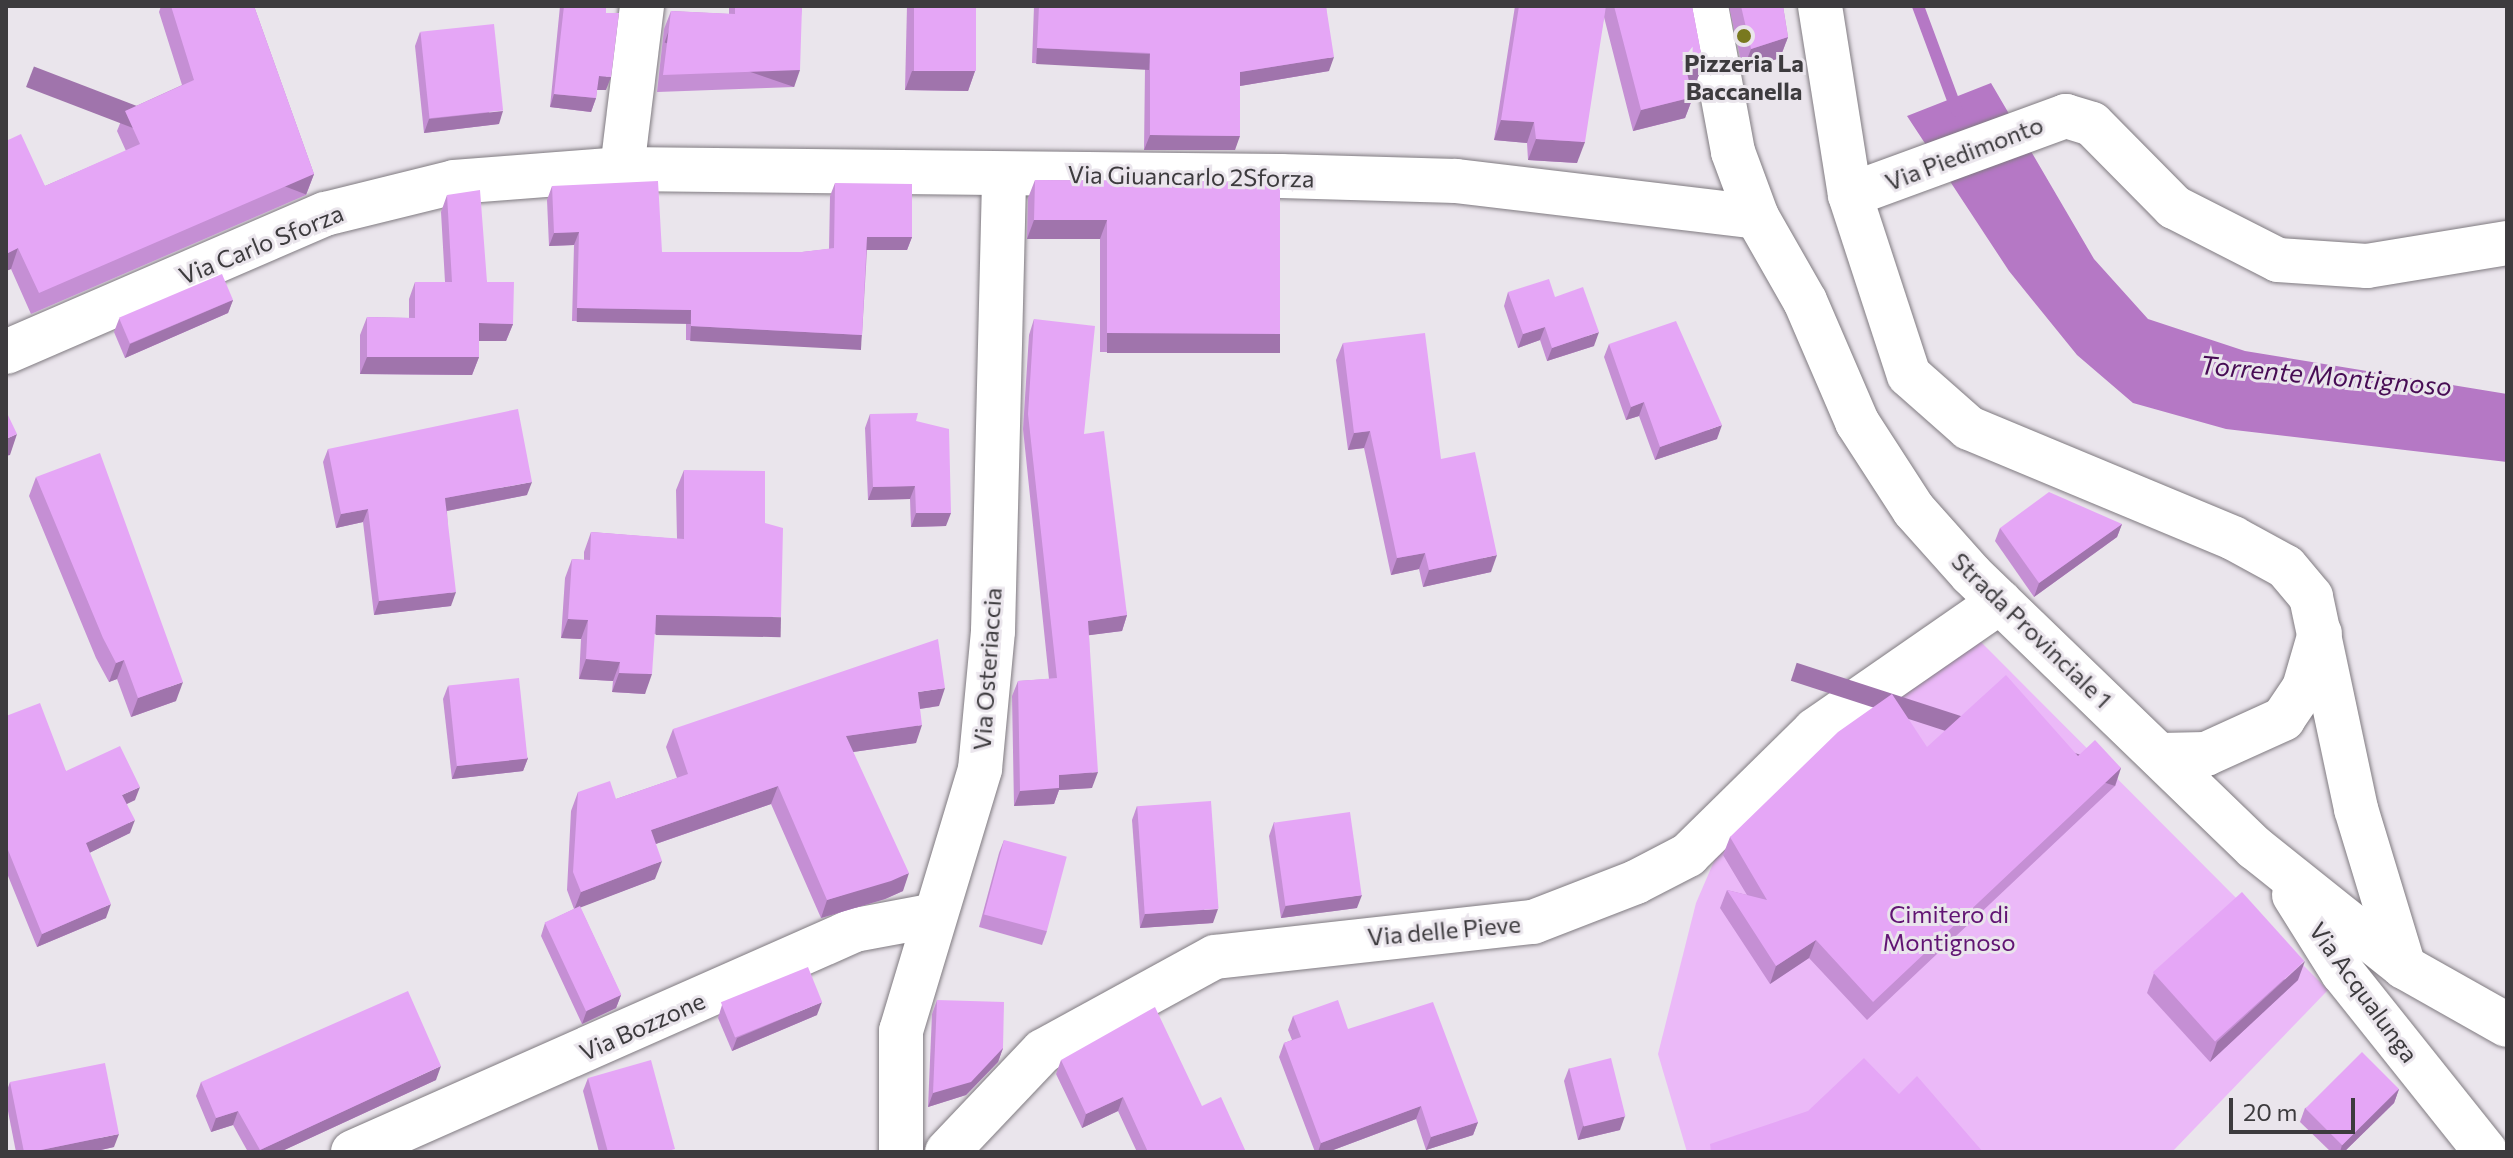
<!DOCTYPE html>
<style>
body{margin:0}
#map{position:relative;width:2513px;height:1158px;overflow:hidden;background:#eae5ec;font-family:Commissioner,sans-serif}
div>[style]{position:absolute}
.green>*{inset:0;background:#ebb9f8}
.water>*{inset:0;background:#b578c5}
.stream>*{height:12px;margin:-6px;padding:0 6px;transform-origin:6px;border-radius:6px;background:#b578c5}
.roads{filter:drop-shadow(0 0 2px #807b81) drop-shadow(0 0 2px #807b81)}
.minor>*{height:44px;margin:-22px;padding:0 22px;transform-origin:22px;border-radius:22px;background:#fff}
.wall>*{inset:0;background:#c58fd4}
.shaded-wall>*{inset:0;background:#a074ac;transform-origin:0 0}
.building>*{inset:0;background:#e5a6f6;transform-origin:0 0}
.dots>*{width:22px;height:22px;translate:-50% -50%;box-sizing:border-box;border:4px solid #eae5ec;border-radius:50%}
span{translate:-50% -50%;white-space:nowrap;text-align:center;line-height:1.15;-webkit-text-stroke:6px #eae5ec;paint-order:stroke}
.poi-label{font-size:24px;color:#3d3b3e;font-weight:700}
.street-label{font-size:24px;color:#3d3b3e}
.park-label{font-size:24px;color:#611473}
.water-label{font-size:26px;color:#470c54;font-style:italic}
.frame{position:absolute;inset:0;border:8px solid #3d3b3e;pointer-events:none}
.scale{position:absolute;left:2229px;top:1098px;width:126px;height:36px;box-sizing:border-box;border:4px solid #3d3b3e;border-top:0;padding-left:10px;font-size:24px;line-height:28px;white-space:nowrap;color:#3d3b3e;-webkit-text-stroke:6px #eae5ec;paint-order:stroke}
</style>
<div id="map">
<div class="green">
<i style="clip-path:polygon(1977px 638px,2328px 990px,2172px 1152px,1687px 1152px,1658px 1054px,1696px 903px,1718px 852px,1810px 744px)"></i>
</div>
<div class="water">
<i style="clip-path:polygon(1991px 83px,2094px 259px,2148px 319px,2245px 351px,2507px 394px,2507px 462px,2226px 429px,2133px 403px,2077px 355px,2009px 271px,1907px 116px)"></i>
</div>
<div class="stream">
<i style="left:1918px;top:6px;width:112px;rotate:69.6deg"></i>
</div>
<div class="roads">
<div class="minor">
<i style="left:1706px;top:6px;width:148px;rotate:79.5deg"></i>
<i style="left:1733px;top:152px;width:69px;rotate:69.7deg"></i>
<i style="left:1757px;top:217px;width:97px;rotate:60.3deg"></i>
<i style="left:1805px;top:301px;width:132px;rotate:66.7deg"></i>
<i style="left:1857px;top:422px;width:105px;rotate:57.1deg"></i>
<i style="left:1914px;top:510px;width:86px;rotate:48.3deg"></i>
<i style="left:1971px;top:574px;width:395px;rotate:44deg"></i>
<i style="left:2255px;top:848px;width:191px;rotate:38.6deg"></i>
<i style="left:2404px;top:967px;width:118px;rotate:29.4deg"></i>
<i style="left:1820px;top:6px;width:191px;rotate:81deg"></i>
<i style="left:1850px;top:195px;width:189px;rotate:71.9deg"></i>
<i style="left:1909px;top:375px;width:80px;rotate:41.5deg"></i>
<i style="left:1969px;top:428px;width:286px;rotate:22.6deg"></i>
<i style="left:2233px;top:538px;width:60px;rotate:28.7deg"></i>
<i style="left:2286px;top:567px;width:39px;rotate:50deg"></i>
<i style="left:2311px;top:597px;width:217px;rotate:78deg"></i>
<i style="left:2356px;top:809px;width:165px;rotate:73.1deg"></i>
<i style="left:622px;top:169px;width:164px;rotate:-83deg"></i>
<i style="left:1850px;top:195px;width:230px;rotate:-20.1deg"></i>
<i style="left:2066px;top:116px;width:27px;rotate:17deg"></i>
<i style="left:2092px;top:124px;width:117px;rotate:45.3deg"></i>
<i style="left:2174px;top:207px;width:117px;rotate:27deg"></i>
<i style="left:2278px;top:260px;width:89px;rotate:3.9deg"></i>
<i style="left:2367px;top:266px;width:142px;rotate:-9.3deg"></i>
<i style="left:6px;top:352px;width:348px;rotate:-23.4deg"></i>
<i style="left:325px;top:214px;width:133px;rotate:-13.9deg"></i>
<i style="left:454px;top:182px;width:169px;rotate:-4.4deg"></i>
<i style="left:622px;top:169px;width:659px;rotate:0.61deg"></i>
<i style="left:1281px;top:176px;width:175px;rotate:1.6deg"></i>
<i style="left:1456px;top:181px;width:303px;rotate:6.8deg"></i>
<i style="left:2160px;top:755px;width:46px;rotate:-1.2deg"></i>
<i style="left:2206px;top:754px;width:85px;rotate:-24.4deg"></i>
<i style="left:2283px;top:719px;width:37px;rotate:-56deg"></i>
<i style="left:2304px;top:688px;width:57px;rotate:-73.8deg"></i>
<i style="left:2294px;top:895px;width:92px;rotate:57.9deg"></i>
<i style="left:2343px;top:973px;width:229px;rotate:51.4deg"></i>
<i style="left:353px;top:1152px;width:549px;rotate:-23.86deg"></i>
<i style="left:855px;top:930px;width:81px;rotate:-10.6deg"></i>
<i style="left:901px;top:1152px;width:121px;rotate:-90deg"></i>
<i style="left:901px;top:1031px;width:274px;rotate:-73.2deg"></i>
<i style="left:980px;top:769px;width:139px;rotate:-84.6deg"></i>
<i style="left:993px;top:631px;width:457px;rotate:-88.6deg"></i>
<i style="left:947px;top:1152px;width:139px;rotate:-46.5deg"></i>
<i style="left:1043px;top:1051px;width:196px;rotate:-28.7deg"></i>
<i style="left:1215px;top:957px;width:320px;rotate:-6.3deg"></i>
<i style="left:1533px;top:922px;width:110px;rotate:-21.2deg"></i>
<i style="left:1636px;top:882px;width:59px;rotate:-27.4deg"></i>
<i style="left:1688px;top:855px;width:178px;rotate:-44.5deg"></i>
<i style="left:1815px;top:730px;width:225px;rotate:-34.7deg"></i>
</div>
</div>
<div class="wall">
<i style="clip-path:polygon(161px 6px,254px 6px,314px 174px,306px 195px,31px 314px,11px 269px,6px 271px,6px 141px,45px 186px,126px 151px,117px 131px,125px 111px,182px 85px,159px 12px)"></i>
<i style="clip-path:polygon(560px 6px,606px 6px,606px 90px,597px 90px,596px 98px,591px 112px,550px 107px)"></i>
<i style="clip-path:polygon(729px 6px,802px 6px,794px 87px,657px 92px,664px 29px,671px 11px,729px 14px)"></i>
<i style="clip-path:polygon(907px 6px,976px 6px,975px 71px,968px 91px,905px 90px)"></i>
<i style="clip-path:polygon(1034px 6px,1326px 6px,1329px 71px,1240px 86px,1235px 150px,1144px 150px,1145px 68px,1032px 63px)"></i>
<i style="clip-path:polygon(1515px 6px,1692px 6px,1703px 64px,1695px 85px,1690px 86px,1693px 97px,1685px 118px,1633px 131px,1604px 17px,1577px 163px,1528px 160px,1527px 143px,1494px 140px)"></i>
<i style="clip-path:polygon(1729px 6px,1783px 6px,1788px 37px,1780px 58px,1743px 70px)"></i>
<i style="clip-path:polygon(420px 32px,499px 124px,424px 133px,415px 46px)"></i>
<i style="clip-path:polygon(1035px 180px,1280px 182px,1274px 353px,1100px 352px,1100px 239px,1027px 239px,1028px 198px)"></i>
<i style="clip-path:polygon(835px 183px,912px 237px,907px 250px,867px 250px,862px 335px,857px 348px,686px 340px,686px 323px,572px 321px,574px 245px,549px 246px,547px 200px,552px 186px,662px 252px,802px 252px,829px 249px,830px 196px)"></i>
<i style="clip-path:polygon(447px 195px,487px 282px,513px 324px,506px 341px,479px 341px,479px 357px,472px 375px,360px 374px,360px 335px,367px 317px,409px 318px,409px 299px,415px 282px,445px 282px,441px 212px)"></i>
<i style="clip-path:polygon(1508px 292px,1555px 297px,1594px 346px,1547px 361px,1540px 340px,1518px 348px,1504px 306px)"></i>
<i style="clip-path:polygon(233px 300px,228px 313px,125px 358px,114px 332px,119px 319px)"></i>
<i style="clip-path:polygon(1034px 319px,1084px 434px,1127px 615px,1122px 631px,1089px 635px,1092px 788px,1059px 790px,1054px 804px,1014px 806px,1012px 696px,1018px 681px,1049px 679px,1023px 429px,1029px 335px)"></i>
<i style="clip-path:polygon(1343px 343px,1491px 572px,1423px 587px,1419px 569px,1391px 575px,1364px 448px,1348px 450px,1336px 360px)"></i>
<i style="clip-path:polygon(1609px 344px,1717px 439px,1655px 460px,1639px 416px,1626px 420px,1604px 357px)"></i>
<i style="clip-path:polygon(870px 414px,916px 421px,946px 526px,911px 527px,910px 499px,868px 500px,865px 428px)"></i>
<i style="clip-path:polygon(328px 449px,527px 495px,447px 511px,451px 606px,374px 615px,363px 522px,336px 528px,323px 462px)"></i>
<i style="clip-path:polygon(684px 470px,765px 523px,774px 636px,654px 634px,645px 694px,612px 692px,613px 681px,579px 679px,581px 639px,561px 638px,565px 578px,572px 559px,584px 560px,584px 552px,591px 532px,677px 539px,676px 490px)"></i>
<i style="clip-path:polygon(36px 477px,176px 701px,131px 717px,117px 679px,109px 682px,96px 658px,29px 496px)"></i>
<i style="clip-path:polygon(2122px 524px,2117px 537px,2034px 597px,1995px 541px,2000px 528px)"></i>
<i style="clip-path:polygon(448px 686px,528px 758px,523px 771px,452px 779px,443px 699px)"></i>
<i style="clip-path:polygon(939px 706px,920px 709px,916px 743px,853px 752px,903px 891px,885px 899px,821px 918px,771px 804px,656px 844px,655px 879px,580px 907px,621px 995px,616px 1008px,582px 1024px,541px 936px,545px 923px,574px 909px,567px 890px,571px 811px,578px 792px,616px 799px,677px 778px,666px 747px,673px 729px)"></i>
<i style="clip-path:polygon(6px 716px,66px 771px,135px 800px,127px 804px,130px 833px,89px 853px,106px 918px,37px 947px,6px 871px)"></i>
<i style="clip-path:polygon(1927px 747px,2078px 756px,2115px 786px,1867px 1020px,1809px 958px,1770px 984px,1720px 908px,1727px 890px,1747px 895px,1723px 855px,1730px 837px)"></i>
<i style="clip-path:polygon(1137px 806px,1213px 923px,1140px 928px,1132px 820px)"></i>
<i style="clip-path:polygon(1274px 822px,1357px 908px,1281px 918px,1269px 836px)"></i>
<i style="clip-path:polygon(1004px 840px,1047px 931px,1042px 945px,979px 927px,999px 853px)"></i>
<i style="clip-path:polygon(2154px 973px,2298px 980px,2210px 1062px,2147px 993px)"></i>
<i style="clip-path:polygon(937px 1000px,1003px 1048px,998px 1062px,966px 1095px,928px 1107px,932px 1014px)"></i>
<i style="clip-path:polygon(722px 1005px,817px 1015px,732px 1051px,718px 1018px)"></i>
<i style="clip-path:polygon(1293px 1016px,1348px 1029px,1478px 1122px,1473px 1135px,1426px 1150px,1416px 1119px,1328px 1152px,1315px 1152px,1279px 1057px,1284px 1043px,1292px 1040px,1288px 1030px)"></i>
<i style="clip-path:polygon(1061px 1060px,1246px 1152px,1137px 1152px,1118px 1111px,1082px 1128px,1056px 1074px)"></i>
<i style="clip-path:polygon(1569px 1068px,1620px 1130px,1578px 1140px,1564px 1081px)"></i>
<i style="clip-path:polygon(588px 1078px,674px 1152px,599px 1152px,583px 1091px)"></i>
<i style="clip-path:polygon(436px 1080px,280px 1152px,248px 1152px,233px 1125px,211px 1132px,196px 1096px,201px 1082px)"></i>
<i style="clip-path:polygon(10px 1082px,114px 1147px,92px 1152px,16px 1152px,6px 1101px,6px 1093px)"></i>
<i style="clip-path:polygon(2399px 1089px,2394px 1103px,2344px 1152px,2331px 1152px,2300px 1122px,2305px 1108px)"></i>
</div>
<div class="shaded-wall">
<i style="clip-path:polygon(1788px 37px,1780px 58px,1743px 70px,1751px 49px)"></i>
<i style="left:1037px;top:48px;width:113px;height:16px;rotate:3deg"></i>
<i style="clip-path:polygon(1334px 57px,1329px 71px,1234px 87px,1240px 72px)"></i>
<i style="clip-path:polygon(1703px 64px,1695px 85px,1678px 90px,1686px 69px)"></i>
<i style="left:800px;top:70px;width:18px;height:137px;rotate:109deg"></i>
<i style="clip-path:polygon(912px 71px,975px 71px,968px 91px,905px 90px)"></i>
<i style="clip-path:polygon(599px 76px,611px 77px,606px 90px,594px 90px)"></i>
<i style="clip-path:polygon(554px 94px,596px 98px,591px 112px,550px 107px)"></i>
<i style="clip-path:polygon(1693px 97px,1685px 118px,1633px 131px,1641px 110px)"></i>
<i style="clip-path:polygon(503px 111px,499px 124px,424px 133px,429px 119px)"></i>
<i style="clip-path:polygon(1501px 120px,1534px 122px,1527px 143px,1494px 140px)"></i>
<i style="clip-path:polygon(1150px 135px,1240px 136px,1235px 150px,1144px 150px)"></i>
<i style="clip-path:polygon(1536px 139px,1585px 142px,1577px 163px,1528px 160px)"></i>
<i style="left:314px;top:174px;width:22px;height:300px;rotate:111deg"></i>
<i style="clip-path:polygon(1034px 220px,1107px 220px,1100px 239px,1027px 239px)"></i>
<i style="clip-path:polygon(579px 232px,574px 245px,549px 246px,554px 233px)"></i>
<i style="clip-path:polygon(867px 237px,912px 237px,907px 250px,862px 250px)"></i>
<i style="clip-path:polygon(18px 248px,11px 269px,6px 271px,6px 254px)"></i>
<i style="clip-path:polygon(233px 300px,228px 313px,125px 358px,130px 344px)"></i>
<i style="left:577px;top:308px;width:114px;height:14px;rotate:1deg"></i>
<i style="clip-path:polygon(479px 323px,513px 324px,506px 341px,473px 341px)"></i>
<i style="left:691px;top:326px;width:171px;height:15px;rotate:3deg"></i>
<i style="clip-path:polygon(1545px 327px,1540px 340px,1518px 348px,1523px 334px)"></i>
<i style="clip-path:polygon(1599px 332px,1594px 346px,1547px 361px,1552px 348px)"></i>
<i style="left:1107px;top:333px;width:173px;height:20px"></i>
<i style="clip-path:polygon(367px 357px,479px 357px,472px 375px,360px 374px)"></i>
<i style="clip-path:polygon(1644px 402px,1639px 416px,1626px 420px,1631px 407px)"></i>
<i style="clip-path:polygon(1722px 425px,1717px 439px,1655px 460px,1660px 447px)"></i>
<i style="clip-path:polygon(1370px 431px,1364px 448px,1348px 450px,1354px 433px)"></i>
<i style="clip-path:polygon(17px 434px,10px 455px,6px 456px,6px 439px)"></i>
<i style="clip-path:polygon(532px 482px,527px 495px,441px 512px,445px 498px)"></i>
<i style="clip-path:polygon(915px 486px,910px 499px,868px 500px,873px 487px)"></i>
<i style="clip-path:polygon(368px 509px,363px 522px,336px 528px,341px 514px)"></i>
<i style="clip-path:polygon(916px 513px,951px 513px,946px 526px,911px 527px)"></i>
<i style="clip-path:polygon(2122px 524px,2117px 537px,2034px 597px,2039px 583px)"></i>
<i style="clip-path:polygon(1425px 553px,1419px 569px,1391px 575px,1397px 558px)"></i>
<i style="clip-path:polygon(1497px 555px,1491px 572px,1423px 587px,1429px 570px)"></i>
<i style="clip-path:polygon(456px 592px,451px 606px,374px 615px,379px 601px)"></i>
<i style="left:656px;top:615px;width:125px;height:20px;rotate:1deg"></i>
<i style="clip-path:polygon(1127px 615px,1122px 631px,1083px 636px,1088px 621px)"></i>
<i style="clip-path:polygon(568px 619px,588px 620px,581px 639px,561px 638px)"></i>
<i style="clip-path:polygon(586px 659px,620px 662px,613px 681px,579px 679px)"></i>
<i style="clip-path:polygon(124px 660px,117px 679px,109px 682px,116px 663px)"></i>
<i style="clip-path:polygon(619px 673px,652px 674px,645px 694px,612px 692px)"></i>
<i style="clip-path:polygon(183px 682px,176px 701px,131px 717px,138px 698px)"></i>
<i style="clip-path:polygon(945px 688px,939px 706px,912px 710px,918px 692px)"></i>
<i style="clip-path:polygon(922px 725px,916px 743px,839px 754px,846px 736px)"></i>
<i style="clip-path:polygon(528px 758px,523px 771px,452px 779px,457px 766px)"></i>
<i style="left:2121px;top:768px;width:19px;height:341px;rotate:108deg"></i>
<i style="clip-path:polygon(1098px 772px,1092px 788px,1059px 790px,1054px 804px,1014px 806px,1020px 791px,1059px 775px)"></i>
<i style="clip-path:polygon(778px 786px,771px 804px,644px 848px,651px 830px)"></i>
<i style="clip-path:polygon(140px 787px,135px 800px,118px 808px,122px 795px)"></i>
<i style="clip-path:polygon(135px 820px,130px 833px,81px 857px,86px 843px)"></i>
<i style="clip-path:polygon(662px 861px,655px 879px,574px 910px,581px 892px)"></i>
<i style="clip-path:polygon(909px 873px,903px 891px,885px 899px,821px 918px,827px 900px)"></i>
<i style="clip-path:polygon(1362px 895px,1357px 908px,1281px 918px,1286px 905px)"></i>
<i style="clip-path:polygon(111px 904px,106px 918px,37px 947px,42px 934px)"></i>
<i style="clip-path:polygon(1218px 909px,1213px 923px,1140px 928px,1145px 914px)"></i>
<i style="clip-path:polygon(1816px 940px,1809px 958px,1770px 984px,1776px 966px)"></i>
<i style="clip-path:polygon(2305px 961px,2298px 980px,2210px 1062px,2217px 1042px)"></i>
<i style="clip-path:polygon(621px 995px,616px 1008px,582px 1024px,587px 1010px)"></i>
<i style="clip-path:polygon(822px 1002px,817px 1015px,732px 1051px,737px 1038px)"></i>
<i style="clip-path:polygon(1003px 1048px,998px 1062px,966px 1095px,928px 1107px,933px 1093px)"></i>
<i style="clip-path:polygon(441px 1066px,436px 1080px,280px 1152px,259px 1152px,260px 1150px)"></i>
<i style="clip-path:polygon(2399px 1089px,2394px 1103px,2344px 1152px,2340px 1152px,2342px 1145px)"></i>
<i style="clip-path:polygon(1123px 1097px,1118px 1111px,1082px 1128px,1086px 1114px)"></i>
<i style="clip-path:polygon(1421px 1106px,1416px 1119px,1328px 1152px,1318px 1152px,1321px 1143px)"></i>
<i style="clip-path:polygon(238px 1111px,233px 1125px,211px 1132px,216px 1118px)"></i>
<i style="clip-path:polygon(1625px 1116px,1620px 1130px,1578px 1140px,1583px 1126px)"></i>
<i style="clip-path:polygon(1478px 1122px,1473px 1135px,1426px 1150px,1431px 1137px)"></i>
<i style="clip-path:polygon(119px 1134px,114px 1147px,92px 1152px,31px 1152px)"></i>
<i style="clip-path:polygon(1810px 1150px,1810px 1152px,1711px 1152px)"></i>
</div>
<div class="building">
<i style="clip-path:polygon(171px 6px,254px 6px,314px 174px,39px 293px,18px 248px,6px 254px,6px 141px,21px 134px,45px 186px,140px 144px,125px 111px,194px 80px)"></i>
<i style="clip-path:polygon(564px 6px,606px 6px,606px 13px,619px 13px,611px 77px,599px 76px,596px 98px,554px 94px)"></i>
<i style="clip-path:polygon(735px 6px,802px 6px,800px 70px,663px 75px,671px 11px,735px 14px)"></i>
<i style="left:914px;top:6px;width:62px;height:65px"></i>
<i style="clip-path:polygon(1039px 6px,1326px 6px,1334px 57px,1240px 72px,1240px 136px,1150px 135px,1150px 53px,1037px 48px)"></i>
<i style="clip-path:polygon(1519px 6px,1606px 6px,1585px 142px,1536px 139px,1534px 122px,1501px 120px)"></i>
<i style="clip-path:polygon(1614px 6px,1692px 6px,1703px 64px,1686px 69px,1693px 97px,1641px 110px)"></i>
<i style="clip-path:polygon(1741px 6px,1783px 6px,1788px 37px,1751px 49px)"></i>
<i style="left:494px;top:24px;width:87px;height:74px;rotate:84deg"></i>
<i style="clip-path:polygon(1035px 180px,1280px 182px,1280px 334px,1107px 333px,1107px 220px,1034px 220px)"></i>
<i style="clip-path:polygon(658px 181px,662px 252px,802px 252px,834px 248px,835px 183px,912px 184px,912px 237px,867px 237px,862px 335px,691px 326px,691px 310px,577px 308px,579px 232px,554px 233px,552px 186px)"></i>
<i style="clip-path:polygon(480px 190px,487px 282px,514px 282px,513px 324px,479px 323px,479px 357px,367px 357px,367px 317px,415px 318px,415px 282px,452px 282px,447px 195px)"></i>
<i style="left:222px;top:274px;width:28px;height:112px;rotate:67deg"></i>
<i style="clip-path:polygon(1549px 279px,1555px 297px,1583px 287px,1599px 332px,1552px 348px,1545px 327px,1523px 334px,1508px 292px)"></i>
<i style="clip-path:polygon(1034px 319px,1095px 326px,1084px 434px,1104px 431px,1127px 615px,1088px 621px,1098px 772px,1059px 775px,1059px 788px,1020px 791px,1018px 681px,1057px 678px,1028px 414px)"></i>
<i style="clip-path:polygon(1676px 321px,1722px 425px,1660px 447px,1644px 402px,1631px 407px,1609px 344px)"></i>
<i style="clip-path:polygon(1425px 333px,1441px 459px,1475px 452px,1497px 555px,1429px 570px,1425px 553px,1397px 558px,1370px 431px,1354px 433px,1343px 343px)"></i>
<i style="clip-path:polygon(518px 409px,532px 482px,445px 498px,456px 592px,379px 601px,368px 509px,341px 514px,328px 449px)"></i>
<i style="clip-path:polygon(6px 411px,17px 434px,6px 439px)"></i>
<i style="clip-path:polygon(918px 413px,916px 421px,949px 429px,951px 513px,916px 513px,915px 486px,873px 487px,870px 414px)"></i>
<i style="clip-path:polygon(100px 453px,183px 682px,138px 698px,124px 660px,116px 663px,103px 638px,36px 477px)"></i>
<i style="clip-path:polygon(684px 470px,765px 471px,765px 523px,783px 528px,781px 617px,656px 615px,652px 674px,619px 673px,620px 662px,586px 659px,588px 620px,568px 619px,572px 559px,590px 560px,591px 532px,684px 539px)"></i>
<i style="clip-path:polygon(2049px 492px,2122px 524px,2039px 583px,2000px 528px)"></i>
<i style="clip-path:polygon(938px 639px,945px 688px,918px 692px,922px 725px,846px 736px,909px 873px,891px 881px,827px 900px,778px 786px,651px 830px,662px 861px,581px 892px,573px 872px,578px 792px,610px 781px,616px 799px,688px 774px,673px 729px)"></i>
<i style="clip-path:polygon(2006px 675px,2078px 756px,2095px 740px,2121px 768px,1873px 1002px,1816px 940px,1776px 966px,1727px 890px,1767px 900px,1730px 837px,1838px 732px,1892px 694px,1927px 747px)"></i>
<i style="left:519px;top:678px;width:81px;height:71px;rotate:84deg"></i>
<i style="clip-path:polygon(40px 703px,66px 771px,120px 746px,140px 787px,122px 795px,135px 820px,86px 843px,111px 904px,42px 934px,6px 845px,6px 716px)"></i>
<i style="left:1211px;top:801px;width:108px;height:74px;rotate:86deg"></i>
<i style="left:1350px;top:812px;width:84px;height:77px;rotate:82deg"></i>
<i style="left:1004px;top:840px;width:65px;height:77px;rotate:15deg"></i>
<i style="left:2242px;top:892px;width:93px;height:120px;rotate:48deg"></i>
<i style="left:580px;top:906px;width:98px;height:39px;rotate:65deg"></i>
<i style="left:808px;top:967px;width:38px;height:94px;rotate:68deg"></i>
<i style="clip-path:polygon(408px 991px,441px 1066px,260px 1150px,238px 1111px,216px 1118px,201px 1082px)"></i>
<i style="clip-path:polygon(937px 1000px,1004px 1002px,1003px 1048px,971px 1082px,933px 1093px)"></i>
<i style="clip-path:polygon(1338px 1000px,1348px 1029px,1433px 1002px,1478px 1122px,1431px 1137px,1421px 1106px,1321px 1143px,1284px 1043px,1301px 1037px,1293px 1016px)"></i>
<i style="clip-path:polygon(1155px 1007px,1202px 1106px,1221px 1097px,1246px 1152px,1148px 1152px,1123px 1097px,1086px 1114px,1061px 1060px)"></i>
<i style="left:2362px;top:1052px;width:52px;height:80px;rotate:45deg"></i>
<i style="left:1611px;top:1058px;width:60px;height:43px;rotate:76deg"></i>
<i style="clip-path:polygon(1864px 1058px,1899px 1094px,1917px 1076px,1983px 1152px,1810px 1152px,1810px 1150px,1711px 1152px,1710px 1144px,1808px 1111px)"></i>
<i style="clip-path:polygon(651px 1060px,675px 1149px,664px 1152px,608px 1152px,588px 1078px)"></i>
<i style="clip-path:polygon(105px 1063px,119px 1134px,31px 1152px,24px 1152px,10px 1082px)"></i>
</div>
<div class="dots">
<i style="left:1744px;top:36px;background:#79791f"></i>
</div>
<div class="poi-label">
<span style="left:1744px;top:77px">Pizzeria La<br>Baccanella</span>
</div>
<div class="street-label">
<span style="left:1964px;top:153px;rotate:-21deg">Via Piedimonto</span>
<span style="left:1191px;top:176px;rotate:1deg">Via Giuancarlo 2Sforza</span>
<span style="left:261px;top:244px;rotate:-22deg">Via Carlo Sforza</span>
<span style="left:2032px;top:630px;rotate:44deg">Strada Provinciale 1</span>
<span style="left:987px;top:669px;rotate:-86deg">Via Osteriaccia</span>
<span style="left:1444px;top:930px;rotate:-5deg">Via delle Pieve</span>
<span style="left:2364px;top:992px;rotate:54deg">Via Acqualunga</span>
<span style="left:642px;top:1026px;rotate:-24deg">Via Bozzone</span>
</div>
<div class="park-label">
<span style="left:1949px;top:928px">Cimitero di<br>Montignoso</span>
</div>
<div class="water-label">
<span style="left:2326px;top:375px;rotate:5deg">Torrente Montignoso</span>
</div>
<div class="frame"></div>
<div class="scale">20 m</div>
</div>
